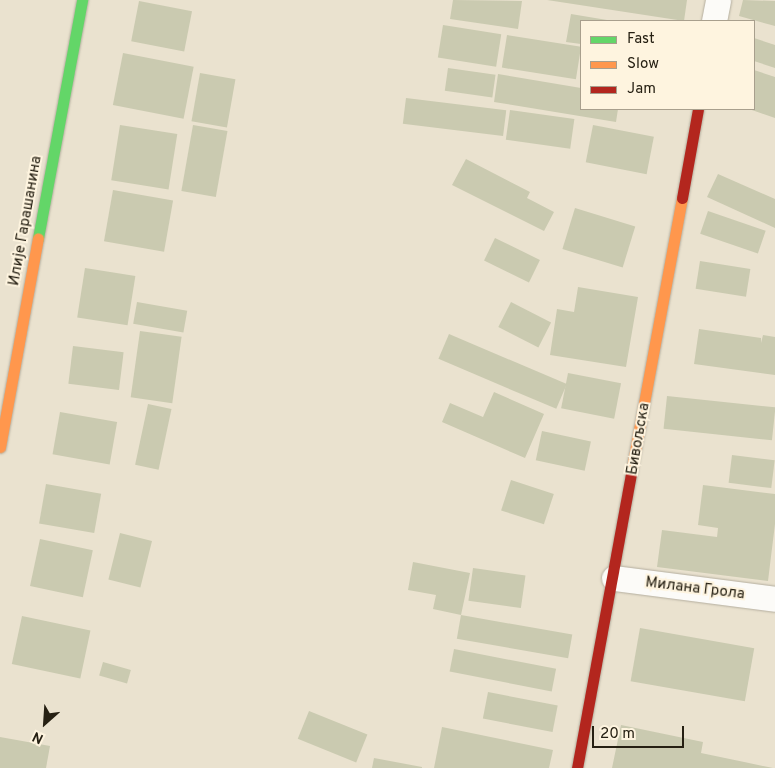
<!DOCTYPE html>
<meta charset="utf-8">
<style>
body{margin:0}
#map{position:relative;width:775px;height:768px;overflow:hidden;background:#eae2cf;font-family:Overpass,sans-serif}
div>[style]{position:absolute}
.building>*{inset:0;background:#cacab0;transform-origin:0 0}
.roads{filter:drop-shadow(0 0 1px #b4ae9f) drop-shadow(0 0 1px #b4ae9f)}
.street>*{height:25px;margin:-12.5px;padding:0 12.5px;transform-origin:12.5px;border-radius:12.5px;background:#fcfbf8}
.fast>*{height:11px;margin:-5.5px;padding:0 5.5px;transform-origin:5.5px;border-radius:5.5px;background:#63d668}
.slow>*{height:11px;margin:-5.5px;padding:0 5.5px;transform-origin:5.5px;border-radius:5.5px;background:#ff974d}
.jam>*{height:11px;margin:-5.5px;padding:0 5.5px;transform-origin:5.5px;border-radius:5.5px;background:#b3261e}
span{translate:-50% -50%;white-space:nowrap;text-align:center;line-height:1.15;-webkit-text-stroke:4px #fef4df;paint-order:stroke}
.street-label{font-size:15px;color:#262013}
.legend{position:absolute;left:580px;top:20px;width:175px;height:90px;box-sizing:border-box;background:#fef4df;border:1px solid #a89f8d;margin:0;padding:6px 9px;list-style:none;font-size:15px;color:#262013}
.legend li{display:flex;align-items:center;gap:10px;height:25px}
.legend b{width:25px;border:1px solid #a89f8d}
.north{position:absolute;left:20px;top:698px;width:50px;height:50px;-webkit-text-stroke:4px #fef4df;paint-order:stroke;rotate:206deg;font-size:14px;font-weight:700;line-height:20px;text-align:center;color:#262013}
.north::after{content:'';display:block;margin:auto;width:18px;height:22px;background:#262013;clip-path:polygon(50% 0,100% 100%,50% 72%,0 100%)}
.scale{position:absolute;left:592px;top:726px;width:92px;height:22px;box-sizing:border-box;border:2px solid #262013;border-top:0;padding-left:6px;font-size:15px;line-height:18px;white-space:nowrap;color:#262013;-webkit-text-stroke:4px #fef4df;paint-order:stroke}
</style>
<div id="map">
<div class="building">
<i style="clip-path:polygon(453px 0,522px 1px,518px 29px,450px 19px)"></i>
<i style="clip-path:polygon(547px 0,687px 0,684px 21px)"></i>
<i style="clip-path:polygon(743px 0,775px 1px,775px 26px,739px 16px)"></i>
<i style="left:139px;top:1px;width:54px;height:41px;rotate:11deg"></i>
<i style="clip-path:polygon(571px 14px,607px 20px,607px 21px,581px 21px,581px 44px,566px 42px)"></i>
<i style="left:443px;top:25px;width:59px;height:33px;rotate:9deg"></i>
<i style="left:507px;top:35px;width:75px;height:33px;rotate:9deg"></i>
<i style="clip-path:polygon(754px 38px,775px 45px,775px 68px,754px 61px)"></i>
<i style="left:123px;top:53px;width:72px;height:53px;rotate:11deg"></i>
<i style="left:448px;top:68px;width:48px;height:23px;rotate:8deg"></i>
<i style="clip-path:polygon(754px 70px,775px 77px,775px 118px,749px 109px,754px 109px)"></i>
<i style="left:200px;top:73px;width:36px;height:49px;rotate:10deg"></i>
<i style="clip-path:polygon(498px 74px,581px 88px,581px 109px,618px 109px,616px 122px,494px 102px)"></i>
<i style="left:406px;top:98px;width:101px;height:26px;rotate:7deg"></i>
<i style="left:510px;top:110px;width:65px;height:30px;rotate:8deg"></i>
<i style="left:120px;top:125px;width:58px;height:56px;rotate:9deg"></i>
<i style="left:193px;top:125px;width:35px;height:67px;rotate:10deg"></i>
<i style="left:593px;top:125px;width:62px;height:38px;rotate:11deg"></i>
<i style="clip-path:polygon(466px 159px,530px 192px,527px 198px,554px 212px,544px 231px,452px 185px)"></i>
<i style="clip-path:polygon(718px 174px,775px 199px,775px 228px,707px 197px)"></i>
<i style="left:113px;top:190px;width:61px;height:52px;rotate:10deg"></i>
<i style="left:575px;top:208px;width:63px;height:43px;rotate:17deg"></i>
<i style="left:708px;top:211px;width:61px;height:24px;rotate:19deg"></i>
<i style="left:495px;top:238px;width:50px;height:25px;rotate:26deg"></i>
<i style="left:700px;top:261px;width:51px;height:28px;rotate:9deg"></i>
<i style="left:85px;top:268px;width:51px;height:50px;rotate:9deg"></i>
<i style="clip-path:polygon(578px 287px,638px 297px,626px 367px,550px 355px,557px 309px,574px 312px)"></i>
<i style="left:137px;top:302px;width:51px;height:22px;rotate:10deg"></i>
<i style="left:511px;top:302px;width:45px;height:28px;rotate:27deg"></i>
<i style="clip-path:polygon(699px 329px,761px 338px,761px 343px,763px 335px,775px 337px,775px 375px,694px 364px)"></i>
<i style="left:140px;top:331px;width:42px;height:67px;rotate:8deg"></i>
<i style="left:449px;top:334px;width:128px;height:27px;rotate:23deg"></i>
<i style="left:73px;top:346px;width:51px;height:38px;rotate:7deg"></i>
<i style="left:568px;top:373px;width:54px;height:36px;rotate:11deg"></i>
<i style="clip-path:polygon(494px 392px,544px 414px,525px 458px,442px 422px,450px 403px,483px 417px)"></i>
<i style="left:667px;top:396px;width:109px;height:33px;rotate:6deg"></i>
<i style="left:148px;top:404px;width:24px;height:62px;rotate:12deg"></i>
<i style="left:60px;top:412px;width:58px;height:43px;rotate:10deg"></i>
<i style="left:542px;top:431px;width:50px;height:30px;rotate:12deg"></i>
<i style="left:732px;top:455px;width:43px;height:28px;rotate:7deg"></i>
<i style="left:511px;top:480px;width:45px;height:32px;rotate:18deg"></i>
<i style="left:46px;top:484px;width:56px;height:40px;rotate:10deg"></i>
<i style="clip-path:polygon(703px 485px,775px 494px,775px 524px,768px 581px,657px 567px,662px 530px,717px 537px,718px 528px,698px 525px)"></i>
<i style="left:120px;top:533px;width:33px;height:48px;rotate:14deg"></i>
<i style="left:40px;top:539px;width:54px;height:48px;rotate:12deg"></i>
<i style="clip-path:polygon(413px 562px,470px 573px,461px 615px,433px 609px,436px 595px,408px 590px)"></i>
<i style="left:473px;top:568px;width:53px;height:33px;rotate:8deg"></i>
<i style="left:461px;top:615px;width:113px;height:24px;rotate:10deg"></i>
<i style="left:22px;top:616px;width:70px;height:49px;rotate:12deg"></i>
<i style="left:640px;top:628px;width:116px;height:54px;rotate:10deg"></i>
<i style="left:454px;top:649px;width:104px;height:23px;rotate:11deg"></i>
<i style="left:103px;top:662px;width:29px;height:14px;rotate:16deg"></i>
<i style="left:488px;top:692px;width:71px;height:27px;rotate:11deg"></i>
<i style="left:309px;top:711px;width:63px;height:30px;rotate:22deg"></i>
<i style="clip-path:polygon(621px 725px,703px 742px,701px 753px,773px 768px,612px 768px)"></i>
<i style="clip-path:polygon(442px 727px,553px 750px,549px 768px,434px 768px)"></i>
<i style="clip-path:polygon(0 737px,50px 746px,46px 768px,0 768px)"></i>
<i style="clip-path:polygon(374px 758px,422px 767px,422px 768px,372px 768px)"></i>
</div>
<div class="roads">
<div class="street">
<i style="left:714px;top:21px;width:21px;rotate:-79deg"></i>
<i style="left:614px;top:578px;width:162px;rotate:7.4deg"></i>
</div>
<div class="fast">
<i style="left:38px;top:238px;width:242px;rotate:-79.5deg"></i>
</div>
<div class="slow">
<i style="left:0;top:447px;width:212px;rotate:-79.7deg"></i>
<i style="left:631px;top:473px;width:280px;rotate:-79.5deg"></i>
</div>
<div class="jam">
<i style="left:682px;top:198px;width:90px;rotate:-79.8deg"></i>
<i style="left:577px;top:768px;width:300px;rotate:-79.6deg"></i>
</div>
</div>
<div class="street-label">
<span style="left:26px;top:221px;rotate:-80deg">Илије Гарашанина</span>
<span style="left:639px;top:439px;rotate:-80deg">Бивољска</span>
<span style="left:695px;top:589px;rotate:7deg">Милана Грола</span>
</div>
<ul class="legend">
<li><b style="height:6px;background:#63d668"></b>Fast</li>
<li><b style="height:6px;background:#ff974d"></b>Slow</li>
<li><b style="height:6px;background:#b3261e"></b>Jam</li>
</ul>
<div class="north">N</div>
<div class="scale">20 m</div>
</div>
